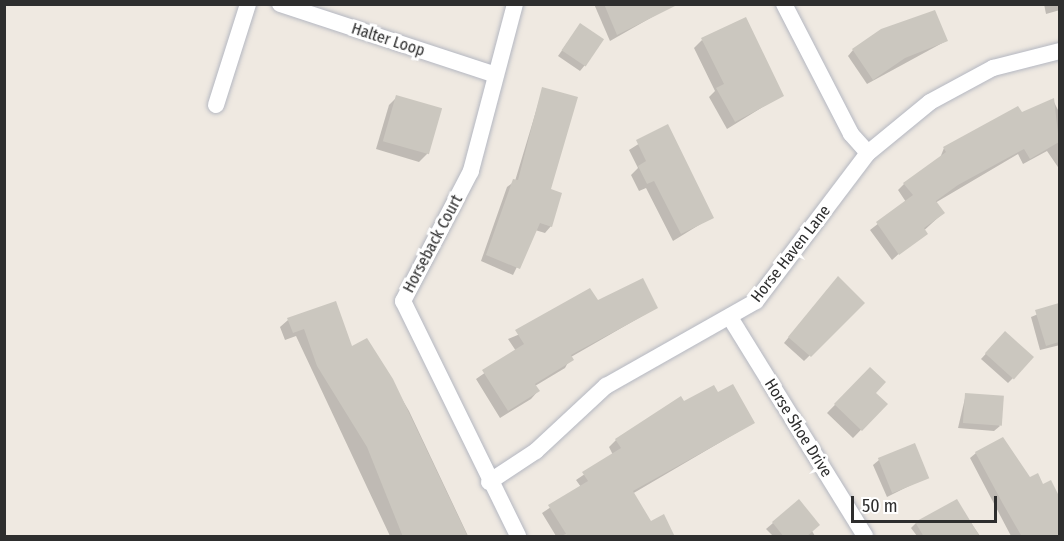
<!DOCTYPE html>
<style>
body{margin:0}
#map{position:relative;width:1064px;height:541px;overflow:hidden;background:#efe9e1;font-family:"Fira Sans Condensed",sans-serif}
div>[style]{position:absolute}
.shadow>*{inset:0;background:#0003}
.building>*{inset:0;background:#cbc7bf;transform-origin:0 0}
.roads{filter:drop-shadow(0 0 2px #b4b7c1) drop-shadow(0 0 2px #b4b7c1)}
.street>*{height:16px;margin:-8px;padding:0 8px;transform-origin:8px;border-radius:8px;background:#fff}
span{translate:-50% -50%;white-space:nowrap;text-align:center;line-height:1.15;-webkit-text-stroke:6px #fff;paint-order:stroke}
.street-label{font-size:16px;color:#2e2e2e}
.frame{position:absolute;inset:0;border:6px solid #2e2e2e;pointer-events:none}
.scale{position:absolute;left:851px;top:496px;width:146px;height:27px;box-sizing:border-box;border:3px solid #2e2e2e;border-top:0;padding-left:8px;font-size:18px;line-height:21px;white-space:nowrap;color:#2e2e2e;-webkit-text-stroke:4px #fff;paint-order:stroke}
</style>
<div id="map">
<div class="shadow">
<i style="clip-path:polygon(594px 4px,675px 4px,610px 41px)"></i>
<i style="clip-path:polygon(1044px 4px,1060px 4px,1060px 10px,1046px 14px)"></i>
<i style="clip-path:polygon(580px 25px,585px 65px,580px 71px,558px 56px)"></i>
<i style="clip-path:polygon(702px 40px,782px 95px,727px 129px,709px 97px,715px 91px,694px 48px)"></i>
<i style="clip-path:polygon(946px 41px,867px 84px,848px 56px,853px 50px)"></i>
<i style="clip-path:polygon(543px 88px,551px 226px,545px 233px,535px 230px,513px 275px,481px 261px,507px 187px,515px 181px)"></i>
<i style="clip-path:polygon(397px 97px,440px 109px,427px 154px,419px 162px,376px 149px,389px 105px)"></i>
<i style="clip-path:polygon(1053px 100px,1060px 114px,1060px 170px,1047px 151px,1023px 164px,1018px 154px,935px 203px,943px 213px,892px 260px,870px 230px,906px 202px,898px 190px,904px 184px,940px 158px,944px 148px)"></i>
<i style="clip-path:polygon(667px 126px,712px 217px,673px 241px,646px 188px,639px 191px,631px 175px,638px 168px,629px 150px)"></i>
<i style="clip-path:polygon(833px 283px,863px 303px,804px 361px,784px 343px)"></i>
<i style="clip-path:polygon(597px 302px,656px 308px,571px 357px,565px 368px,535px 386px,538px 391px,531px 399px,500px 418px,476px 379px,516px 351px,508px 339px)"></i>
<i style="clip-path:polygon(1060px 305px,1060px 345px,1040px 350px,1031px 317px)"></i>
<i style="clip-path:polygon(288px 320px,351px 349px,367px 340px,409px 411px,468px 536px,390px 536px,296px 336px,285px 340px,280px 327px)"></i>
<i style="clip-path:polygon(1005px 333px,1013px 378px,1008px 383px,981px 359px)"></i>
<i style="clip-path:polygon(870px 369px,874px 393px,886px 404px,853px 438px,827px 413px)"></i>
<i style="clip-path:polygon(717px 394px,753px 423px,632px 494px,651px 523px,556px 536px,542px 513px,581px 487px,576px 480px,613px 455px,609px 447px,616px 440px,684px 403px)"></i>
<i style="clip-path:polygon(966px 394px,1000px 426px,994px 431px,958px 428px)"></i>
<i style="clip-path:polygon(976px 453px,1043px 486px,1050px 482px,1060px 503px,1060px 536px,1011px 536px,970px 458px)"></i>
<i style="clip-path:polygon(879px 460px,927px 477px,887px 497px,873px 465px)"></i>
<i style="clip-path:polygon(956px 501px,980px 536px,917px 536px,911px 528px,916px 523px)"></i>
<i style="clip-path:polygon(773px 523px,812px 531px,815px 536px,773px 536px,766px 529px)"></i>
</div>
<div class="building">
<i style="clip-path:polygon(604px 4px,679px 4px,617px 35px)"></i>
<i style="clip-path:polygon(935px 10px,948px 41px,905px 58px,873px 80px,852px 49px,881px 29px)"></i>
<i style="clip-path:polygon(746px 17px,784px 96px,735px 122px,716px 88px,724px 84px,701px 38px)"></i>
<i style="left:580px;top:23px;width:29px;height:33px;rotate:34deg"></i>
<i style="clip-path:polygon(542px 87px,578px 97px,551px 189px,562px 193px,552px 227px,540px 223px,520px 269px,486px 255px,513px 179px,518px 180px)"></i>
<i style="left:396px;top:95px;width:48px;height:48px;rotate:16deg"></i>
<i style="clip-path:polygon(1054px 98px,1059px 142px,1030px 159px,1024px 149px,958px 185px,936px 201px,945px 213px,924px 228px,928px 234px,899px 255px,876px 222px,913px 195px,903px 183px,946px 152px,943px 147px,1018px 106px,1022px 112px)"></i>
<i style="clip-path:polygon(668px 124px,714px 218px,681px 234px,654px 181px,647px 184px,638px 166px,646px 161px,636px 140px)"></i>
<i style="clip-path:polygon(838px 276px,865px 303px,811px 357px,788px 337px)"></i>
<i style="clip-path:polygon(643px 278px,658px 308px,571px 355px,574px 360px,535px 384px,540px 391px,508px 411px,482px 370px,524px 344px,515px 330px,590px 288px,598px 300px)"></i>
<i style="clip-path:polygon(336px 301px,352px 346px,367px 338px,393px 379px,468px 537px,403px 537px,367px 447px,317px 366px,304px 329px,293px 333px,287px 318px)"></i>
<i style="clip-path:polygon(1059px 303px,1059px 342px,1046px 346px,1035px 310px)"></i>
<i style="left:1005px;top:331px;width:39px;height:30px;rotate:42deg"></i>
<i style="clip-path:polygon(870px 367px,886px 382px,876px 393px,888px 404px,862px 431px,834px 404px)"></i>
<i style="clip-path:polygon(733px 384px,755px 423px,633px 491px,651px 521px,664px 514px,675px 537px,568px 537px,548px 505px,588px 481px,582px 472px,621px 448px,615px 439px,681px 396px,684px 401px,714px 385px,718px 392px)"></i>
<i style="left:965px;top:393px;width:39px;height:30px;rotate:4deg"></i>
<i style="clip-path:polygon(1003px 437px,1030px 477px,1038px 473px,1043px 484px,1051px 480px,1059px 496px,1059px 537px,1022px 537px,1003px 504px,975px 452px)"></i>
<i style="left:915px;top:443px;width:38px;height:40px;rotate:68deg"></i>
<i style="clip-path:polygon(799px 499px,820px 525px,806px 537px,784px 537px,772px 522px)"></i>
<i style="clip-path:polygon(957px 499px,980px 537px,924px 537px,915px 522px)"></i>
</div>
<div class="roads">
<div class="street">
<i style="left:280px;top:4px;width:227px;rotate:18.2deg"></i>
<i style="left:515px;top:4px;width:173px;rotate:104.8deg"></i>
<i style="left:471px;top:171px;width:147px;rotate:117.6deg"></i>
<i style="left:403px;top:301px;width:262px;rotate:63.9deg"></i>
<i style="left:784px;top:4px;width:146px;rotate:62.7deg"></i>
<i style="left:851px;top:134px;width:25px;rotate:48deg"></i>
<i style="left:216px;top:105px;width:106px;rotate:-72.4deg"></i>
<i style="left:731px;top:319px;width:255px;rotate:58.3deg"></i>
<i style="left:489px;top:482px;width:56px;rotate:-33.4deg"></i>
<i style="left:536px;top:451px;width:96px;rotate:-42.9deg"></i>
<i style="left:606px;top:386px;width:172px;rotate:-29.5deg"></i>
<i style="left:756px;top:301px;width:186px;rotate:-52.9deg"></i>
<i style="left:868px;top:153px;width:80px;rotate:-39.4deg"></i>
<i style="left:930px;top:102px;width:72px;rotate:-28.4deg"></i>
<i style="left:993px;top:68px;width:69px;rotate:-14.2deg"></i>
</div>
</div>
<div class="street-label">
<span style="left:388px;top:40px;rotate:18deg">Halter Loop</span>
<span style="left:433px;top:244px;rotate:-62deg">Horseback Court</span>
<span style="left:791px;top:254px;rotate:-52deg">Horse Haven Lane</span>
<span style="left:798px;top:428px;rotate:58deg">Horse Shoe Drive</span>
</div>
<div class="frame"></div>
<div class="scale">50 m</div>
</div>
